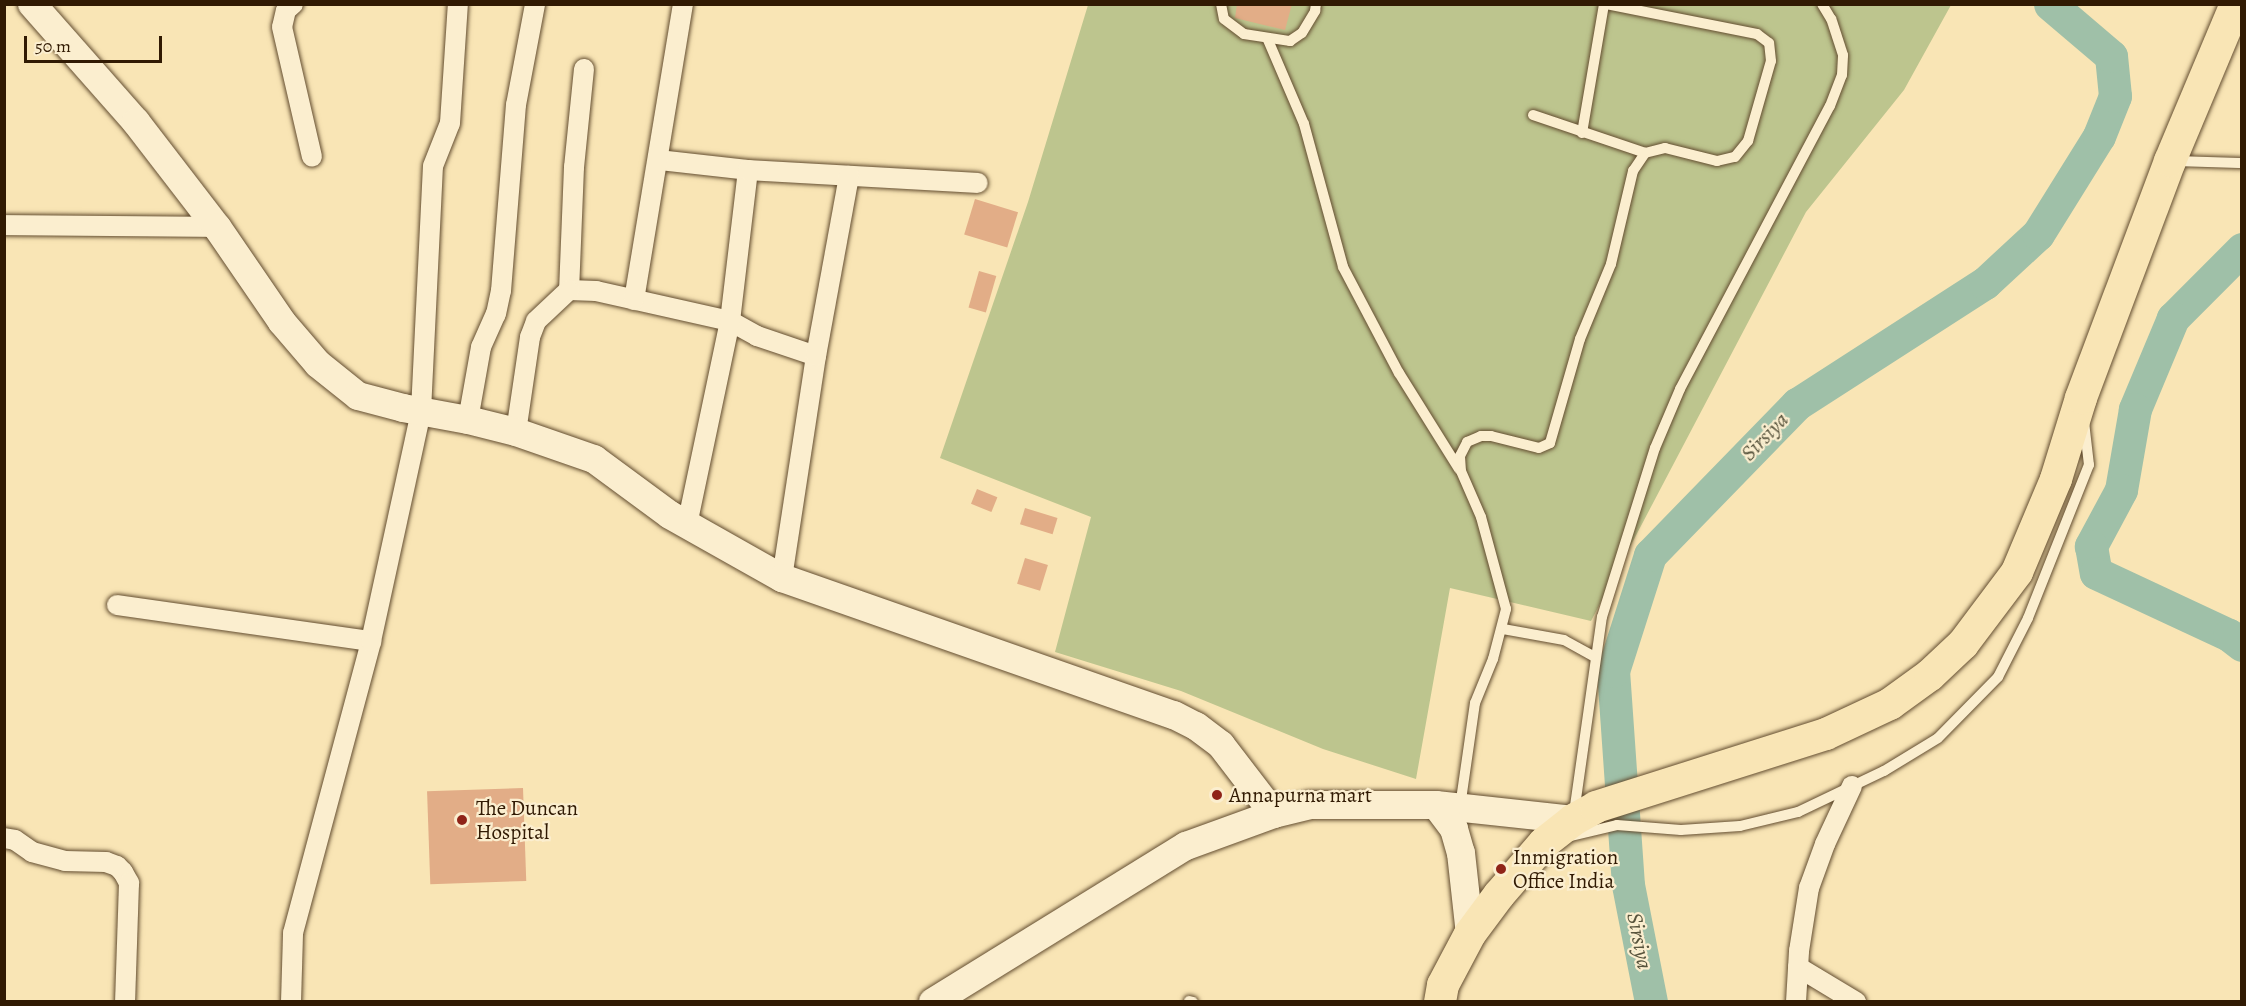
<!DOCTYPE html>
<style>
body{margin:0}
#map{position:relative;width:2246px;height:1006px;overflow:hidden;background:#f9e5b5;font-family:Alegreya,serif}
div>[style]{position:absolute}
.green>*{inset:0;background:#bdc58e}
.river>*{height:33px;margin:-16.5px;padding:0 16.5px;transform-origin:16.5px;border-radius:16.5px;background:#9fc0a8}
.building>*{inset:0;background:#e2ad87;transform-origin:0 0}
.roads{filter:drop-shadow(0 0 2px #634d30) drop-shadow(0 0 2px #634d30)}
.lane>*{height:10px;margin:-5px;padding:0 5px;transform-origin:5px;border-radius:5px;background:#fbeecf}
.street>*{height:20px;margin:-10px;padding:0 10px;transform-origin:10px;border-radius:10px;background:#fbeecf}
.secondary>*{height:28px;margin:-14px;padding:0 14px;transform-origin:14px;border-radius:14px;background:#fbeecf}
.primary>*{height:32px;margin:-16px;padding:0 16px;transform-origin:16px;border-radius:16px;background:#f9e5b5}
.dots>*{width:16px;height:16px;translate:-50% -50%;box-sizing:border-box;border:3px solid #fbeecf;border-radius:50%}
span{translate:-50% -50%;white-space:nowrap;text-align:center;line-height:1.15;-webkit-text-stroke:4.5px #fbeecf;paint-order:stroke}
.poi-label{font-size:21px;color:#311a03}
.left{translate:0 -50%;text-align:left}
.water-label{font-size:22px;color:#58543d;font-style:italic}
.frame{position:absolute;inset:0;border:6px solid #311a03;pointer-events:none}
.scale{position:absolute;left:24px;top:36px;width:138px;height:27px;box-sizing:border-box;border:3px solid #311a03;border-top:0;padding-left:8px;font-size:18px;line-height:21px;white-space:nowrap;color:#311a03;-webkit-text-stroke:4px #fbeecf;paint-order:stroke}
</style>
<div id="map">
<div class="green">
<i style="clip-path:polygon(1088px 5px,1951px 5px,1904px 90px,1806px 212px,1591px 621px,1450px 588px,1416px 779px,1323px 749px,1181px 691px,1055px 652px,1091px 517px,940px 458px,1028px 202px)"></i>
</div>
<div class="river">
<i style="left:2242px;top:249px;width:98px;rotate:135deg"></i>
<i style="left:2173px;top:318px;width:99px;rotate:112.7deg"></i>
<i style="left:2135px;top:409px;width:82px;rotate:99.8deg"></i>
<i style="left:2121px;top:490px;width:64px;rotate:118.2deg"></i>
<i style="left:2091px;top:546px;width:27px;rotate:80deg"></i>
<i style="left:2096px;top:573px;width:147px;rotate:25deg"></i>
<i style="left:2229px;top:635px;width:16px;rotate:38deg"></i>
<i style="left:1651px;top:1002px;width:119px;rotate:-101.1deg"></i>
<i style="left:1628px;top:885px;width:215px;rotate:-94deg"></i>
<i style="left:1613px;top:671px;width:122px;rotate:-72.3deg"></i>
<i style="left:1650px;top:555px;width:211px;rotate:-45.8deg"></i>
<i style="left:1797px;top:404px;width:224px;rotate:-32.8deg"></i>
<i style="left:1985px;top:283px;width:72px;rotate:-42.8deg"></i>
<i style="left:2038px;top:234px;width:115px;rotate:-58.1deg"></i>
<i style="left:2099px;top:136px;width:43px;rotate:-68.2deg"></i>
<i style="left:2115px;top:96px;width:40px;rotate:-95.7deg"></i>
<i style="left:2111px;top:56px;width:80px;rotate:-139.6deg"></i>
</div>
<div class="building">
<i style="clip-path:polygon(1237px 4px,1292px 4px,1285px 30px,1235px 18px)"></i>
<i style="left:975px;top:199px;width:45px;height:37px;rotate:17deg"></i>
<i style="left:979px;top:271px;width:18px;height:38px;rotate:16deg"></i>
<i style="left:977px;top:489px;width:22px;height:16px;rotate:22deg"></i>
<i style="left:1025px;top:508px;width:34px;height:17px;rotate:17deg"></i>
<i style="left:1025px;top:558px;width:24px;height:27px;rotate:17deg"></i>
<i style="left:523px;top:788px;width:93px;height:96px;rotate:88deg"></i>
</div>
<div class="roads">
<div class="lane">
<i style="left:1221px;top:4px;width:15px;rotate:79deg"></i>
<i style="left:1224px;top:19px;width:25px;rotate:37deg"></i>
<i style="left:1244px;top:34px;width:47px;rotate:8.7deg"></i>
<i style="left:1290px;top:41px;width:14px;rotate:-34deg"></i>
<i style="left:1302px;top:33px;width:26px;rotate:-59deg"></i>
<i style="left:1315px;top:11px;width:7px;rotate:-82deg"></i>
<i style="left:1268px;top:40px;width:91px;rotate:66.8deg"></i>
<i style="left:1304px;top:124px;width:148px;rotate:74.7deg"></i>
<i style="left:1343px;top:267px;width:120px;rotate:62.2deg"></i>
<i style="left:1399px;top:373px;width:113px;rotate:58deg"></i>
<i style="left:1533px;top:115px;width:118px;rotate:18.7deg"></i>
<i style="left:1582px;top:133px;width:131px;rotate:-80.3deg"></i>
<i style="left:2173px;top:161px;width:69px;rotate:1.7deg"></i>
<i style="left:1503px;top:629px;width:62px;rotate:10.2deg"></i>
<i style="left:1564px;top:640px;width:35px;rotate:29deg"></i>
<i style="left:1460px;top:807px;width:105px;rotate:-81.8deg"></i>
<i style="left:1475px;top:703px;width:48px;rotate:-67.8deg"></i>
<i style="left:1493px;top:659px;width:52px;rotate:-75.4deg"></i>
<i style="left:1506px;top:609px;width:95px;rotate:-105.2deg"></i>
<i style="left:1481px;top:517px;width:50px;rotate:-113.5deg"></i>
<i style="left:1461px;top:471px;width:15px;rotate:-94deg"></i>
<i style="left:1460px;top:456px;width:16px;rotate:-63deg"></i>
<i style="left:1467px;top:442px;width:15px;rotate:-23deg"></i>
<i style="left:1481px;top:436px;width:10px"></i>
<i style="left:1491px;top:436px;width:49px;rotate:14deg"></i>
<i style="left:1539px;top:448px;width:12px;rotate:-24deg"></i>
<i style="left:1550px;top:443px;width:108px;rotate:-73.9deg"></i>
<i style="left:1580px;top:339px;width:81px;rotate:-67.5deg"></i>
<i style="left:1611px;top:264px;width:96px;rotate:-76.7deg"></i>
<i style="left:1633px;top:171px;width:22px;rotate:-56deg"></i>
<i style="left:1645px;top:153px;width:21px;rotate:-14deg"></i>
<i style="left:1665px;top:148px;width:54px;rotate:14deg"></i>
<i style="left:1717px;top:161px;width:18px;rotate:-13deg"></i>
<i style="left:1735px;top:157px;width:21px;rotate:-51deg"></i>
<i style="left:1748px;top:141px;width:83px;rotate:-74deg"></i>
<i style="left:1771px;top:61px;width:18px;rotate:-96deg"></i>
<i style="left:1769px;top:43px;width:15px;rotate:-143deg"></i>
<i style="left:1757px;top:34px;width:155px;rotate:-168.8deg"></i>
<i style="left:1574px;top:813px;width:198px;rotate:-81.9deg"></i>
<i style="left:1602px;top:617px;width:177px;rotate:-72.6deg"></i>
<i style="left:1655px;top:448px;width:64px;rotate:-67deg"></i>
<i style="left:1680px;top:389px;width:320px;rotate:-62.1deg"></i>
<i style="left:1830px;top:106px;width:33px;rotate:-69deg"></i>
<i style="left:1842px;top:75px;width:20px;rotate:-87deg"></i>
<i style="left:1843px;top:55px;width:38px;rotate:-108deg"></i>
<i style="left:1831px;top:19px;width:17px;rotate:-121deg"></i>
<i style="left:1567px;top:837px;width:51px;rotate:-13.5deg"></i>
<i style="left:1617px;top:825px;width:64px;rotate:4.5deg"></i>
<i style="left:1681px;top:830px;width:59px;rotate:-3.9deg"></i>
<i style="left:1740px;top:826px;width:60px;rotate:-13.6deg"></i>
<i style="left:1798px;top:812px;width:95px;rotate:-25.5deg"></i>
<i style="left:1884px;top:771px;width:63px;rotate:-31.4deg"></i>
<i style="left:1938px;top:738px;width:86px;rotate:-45.5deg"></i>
<i style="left:1998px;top:677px;width:66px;rotate:-63deg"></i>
<i style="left:2028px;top:618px;width:165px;rotate:-68.3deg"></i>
<i style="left:2089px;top:465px;width:43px;rotate:-96.6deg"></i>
<i style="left:1189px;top:1001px;width:4px;rotate:14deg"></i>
</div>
<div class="street">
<i style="left:293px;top:4px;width:9px;rotate:139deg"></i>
<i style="left:286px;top:10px;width:17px;rotate:103deg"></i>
<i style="left:282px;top:27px;width:133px;rotate:77deg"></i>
<i style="left:584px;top:69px;width:99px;rotate:95.8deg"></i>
<i style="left:574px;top:167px;width:123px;rotate:92.3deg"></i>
<i style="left:569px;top:290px;width:27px;rotate:2deg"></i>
<i style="left:596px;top:291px;width:137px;rotate:12.6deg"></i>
<i style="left:730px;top:321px;width:31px;rotate:29deg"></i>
<i style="left:757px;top:336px;width:62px;rotate:18.7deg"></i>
<i style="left:659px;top:160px;width:90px;rotate:6.4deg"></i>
<i style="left:4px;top:225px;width:213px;rotate:0.5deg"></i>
<i style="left:634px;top:300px;width:300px;rotate:-80.6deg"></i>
<i style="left:468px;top:420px;width:74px;rotate:-79.9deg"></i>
<i style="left:481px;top:347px;width:36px;rotate:-66deg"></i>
<i style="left:496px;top:314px;width:24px;rotate:-78deg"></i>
<i style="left:501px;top:291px;width:187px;rotate:-85.4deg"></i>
<i style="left:516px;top:105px;width:103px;rotate:-79.3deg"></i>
<i style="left:516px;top:432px;width:96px;rotate:-81.6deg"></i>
<i style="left:530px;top:337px;width:17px;rotate:-69deg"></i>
<i style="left:536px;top:321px;width:45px;rotate:-43.2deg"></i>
<i style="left:687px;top:525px;width:208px;rotate:-78.1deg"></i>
<i style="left:730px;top:321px;width:152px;rotate:-83.2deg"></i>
<i style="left:748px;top:170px;width:230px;rotate:3.2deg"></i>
<i style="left:782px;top:578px;width:225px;rotate:-81.3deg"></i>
<i style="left:816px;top:356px;width:183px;rotate:-79.6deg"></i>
<i style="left:117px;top:605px;width:257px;rotate:8.1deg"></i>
<i style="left:4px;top:838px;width:11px;rotate:10deg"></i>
<i style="left:15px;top:840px;width:21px;rotate:35deg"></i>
<i style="left:32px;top:852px;width:34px;rotate:15deg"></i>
<i style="left:65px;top:861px;width:41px;rotate:1.4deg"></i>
<i style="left:106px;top:862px;width:12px;rotate:20deg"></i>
<i style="left:117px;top:866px;width:8px;rotate:45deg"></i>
<i style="left:123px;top:872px;width:13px;rotate:61deg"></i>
<i style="left:129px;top:883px;width:119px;rotate:91.9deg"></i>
<i style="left:1798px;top:967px;width:68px;rotate:31.1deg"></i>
<i style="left:291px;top:1002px;width:69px;rotate:-88.3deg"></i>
<i style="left:293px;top:933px;width:302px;rotate:-75deg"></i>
<i style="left:371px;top:641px;width:235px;rotate:-77.7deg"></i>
<i style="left:421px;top:411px;width:245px;rotate:-87.2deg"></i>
<i style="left:433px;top:166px;width:46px;rotate:-68.4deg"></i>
<i style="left:450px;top:123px;width:119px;rotate:-86.2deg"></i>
<i style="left:1796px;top:1002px;width:51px;rotate:-86.6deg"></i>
<i style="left:1799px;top:951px;width:64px;rotate:-81deg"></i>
<i style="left:1809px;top:888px;width:47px;rotate:-70deg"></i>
<i style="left:1825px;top:844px;width:64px;rotate:-65deg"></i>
</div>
<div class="secondary">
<i style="left:32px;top:4px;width:157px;rotate:48.6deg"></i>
<i style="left:136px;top:122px;width:133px;rotate:52.4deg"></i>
<i style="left:217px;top:227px;width:115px;rotate:55.6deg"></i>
<i style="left:282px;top:322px;width:55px;rotate:49.4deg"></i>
<i style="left:318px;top:364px;width:51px;rotate:38.7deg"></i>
<i style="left:358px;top:396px;width:47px;rotate:14.9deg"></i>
<i style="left:403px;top:408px;width:66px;rotate:10.5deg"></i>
<i style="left:468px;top:420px;width:49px;rotate:14deg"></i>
<i style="left:516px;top:432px;width:83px;rotate:19.1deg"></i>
<i style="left:594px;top:459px;width:94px;rotate:36.4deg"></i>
<i style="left:670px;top:515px;width:129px;rotate:29.4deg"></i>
<i style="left:782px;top:578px;width:415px;rotate:19.3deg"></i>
<i style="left:1174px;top:715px;width:25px;rotate:27deg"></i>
<i style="left:1196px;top:726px;width:31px;rotate:37deg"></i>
<i style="left:1221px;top:745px;width:87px;rotate:52.5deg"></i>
<i style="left:1436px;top:805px;width:138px;rotate:6.2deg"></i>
<i style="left:933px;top:1002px;width:297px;rotate:-31.7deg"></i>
<i style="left:1186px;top:846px;width:94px;rotate:-20deg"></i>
<i style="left:1274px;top:814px;width:37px;rotate:-14deg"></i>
<i style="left:1310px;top:805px;width:126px"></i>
<i style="left:1436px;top:805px;width:30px;rotate:53deg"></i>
<i style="left:1454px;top:829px;width:25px;rotate:74deg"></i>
<i style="left:1461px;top:853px;width:81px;rotate:83.7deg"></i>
</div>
<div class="primary">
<i style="left:1440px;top:1002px;width:17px;rotate:-80deg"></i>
<i style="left:1443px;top:985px;width:58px;rotate:-62.1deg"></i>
<i style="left:1470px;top:934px;width:49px;rotate:-53.4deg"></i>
<i style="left:1499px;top:895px;width:69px;rotate:-49.1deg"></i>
<i style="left:1544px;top:843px;width:37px;rotate:-38deg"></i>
<i style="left:1573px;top:820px;width:26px;rotate:-29deg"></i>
<i style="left:1596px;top:807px;width:241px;rotate:-17.6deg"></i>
<i style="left:1826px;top:734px;width:71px;rotate:-25.1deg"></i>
<i style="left:1890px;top:704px;width:49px;rotate:-35.9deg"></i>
<i style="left:1930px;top:675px;width:45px;rotate:-43.2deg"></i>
<i style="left:1963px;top:644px;width:90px;rotate:-53.1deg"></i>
<i style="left:2017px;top:572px;width:101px;rotate:-67.2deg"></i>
<i style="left:2056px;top:479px;width:85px;rotate:-72.8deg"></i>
<i style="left:2081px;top:398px;width:253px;rotate:-69.4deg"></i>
<i style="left:2170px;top:161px;width:170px;rotate:-67.2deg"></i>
</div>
</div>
<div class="dots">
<i style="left:1217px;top:795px;background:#8f2418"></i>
<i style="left:462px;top:820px;background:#8f2418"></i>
<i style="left:1501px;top:869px;background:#8f2418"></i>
</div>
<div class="poi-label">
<span class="left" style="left:1229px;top:795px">Annapurna mart</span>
<span class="left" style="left:476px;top:820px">The Duncan<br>Hospital</span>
<span class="left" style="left:1513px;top:869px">Inmigration<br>Office India</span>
</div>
<div class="water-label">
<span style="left:1765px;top:437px;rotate:-46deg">Sirsiya</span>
<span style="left:1639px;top:941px;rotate:79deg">Sirsiya</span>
</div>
<div class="frame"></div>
<div class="scale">50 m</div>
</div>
